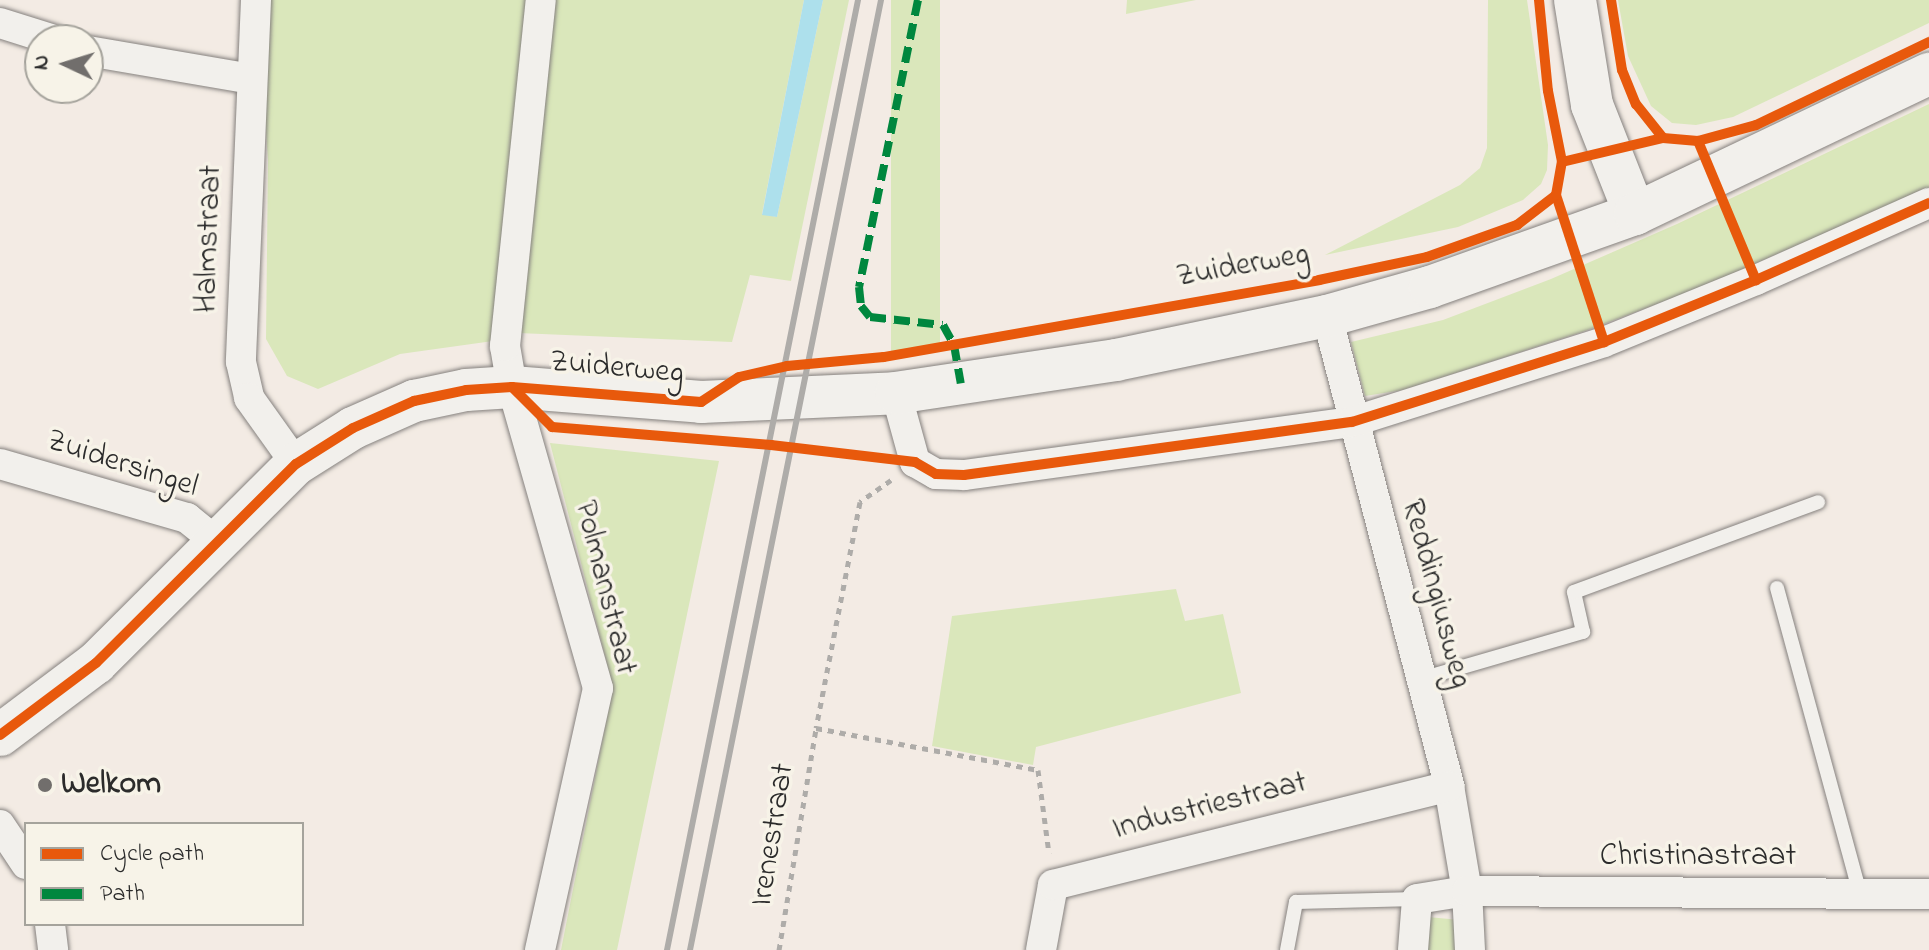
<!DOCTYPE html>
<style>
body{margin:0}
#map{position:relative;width:1929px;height:950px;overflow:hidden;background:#f3ebe4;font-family:"Indie Flower",sans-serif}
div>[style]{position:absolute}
.green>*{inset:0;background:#dae7bb;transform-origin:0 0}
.water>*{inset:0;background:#ade0ec}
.path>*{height:5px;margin-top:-2.5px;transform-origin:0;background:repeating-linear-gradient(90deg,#aeaca9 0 6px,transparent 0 12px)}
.roads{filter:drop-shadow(0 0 2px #85817e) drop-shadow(0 0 2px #85817e)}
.lane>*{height:14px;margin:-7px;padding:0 7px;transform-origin:7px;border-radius:7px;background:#f2f0ec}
.street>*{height:30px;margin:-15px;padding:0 15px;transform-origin:15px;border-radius:15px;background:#f2f0ec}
.secondary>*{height:42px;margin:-21px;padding:0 21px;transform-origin:21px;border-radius:21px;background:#f2f0ec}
.rail>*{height:6px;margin:-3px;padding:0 3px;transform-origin:3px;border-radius:3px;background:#aeaca9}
.quiet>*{height:8px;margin-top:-4px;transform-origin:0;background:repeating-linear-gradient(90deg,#00873e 0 16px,transparent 0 24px)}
.cycleway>*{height:10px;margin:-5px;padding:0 5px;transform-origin:5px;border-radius:5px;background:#e8590c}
.dots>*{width:22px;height:22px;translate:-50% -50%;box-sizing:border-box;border:4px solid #f7f3e8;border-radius:50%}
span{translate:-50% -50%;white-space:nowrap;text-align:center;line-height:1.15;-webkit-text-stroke:7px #f7f3e8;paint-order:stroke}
.street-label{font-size:32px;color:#2b2b2b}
.poi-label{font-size:32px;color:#2b2b2b;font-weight:700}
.left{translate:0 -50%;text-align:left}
.legend{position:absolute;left:24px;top:822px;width:280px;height:104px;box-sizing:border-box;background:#f7f3e8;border:2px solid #a5a39c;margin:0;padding:10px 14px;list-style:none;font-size:24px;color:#2b2b2b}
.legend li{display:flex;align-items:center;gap:16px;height:40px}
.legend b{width:40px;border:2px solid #a5a39c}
.north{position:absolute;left:24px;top:24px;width:80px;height:80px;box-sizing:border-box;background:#f7f3e8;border:2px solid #a5a39c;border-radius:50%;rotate:274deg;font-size:22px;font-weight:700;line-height:32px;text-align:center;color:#2b2b2b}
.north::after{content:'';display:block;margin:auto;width:28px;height:36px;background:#716e6c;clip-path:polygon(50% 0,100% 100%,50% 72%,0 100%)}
</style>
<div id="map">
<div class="green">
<i style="clip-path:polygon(269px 0,529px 0,493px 341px,400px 354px,318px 389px,287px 376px,266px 339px,268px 160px,265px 118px)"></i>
<i style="clip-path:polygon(553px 0,804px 0,762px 214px,777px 217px,823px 0,849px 0,791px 281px,750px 275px,732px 342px,518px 333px)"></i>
<i style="left:891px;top:0;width:49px;height:352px"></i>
<i style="clip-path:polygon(1127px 0,1196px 0,1126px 14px)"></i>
<i style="clip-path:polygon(1488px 0,1527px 0,1548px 145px,1547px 170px,1541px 184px,1523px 200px,1458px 227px,1325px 255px,1460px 185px,1480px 168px,1487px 148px)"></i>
<i style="clip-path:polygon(1618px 0,1929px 0,1929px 23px,1733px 117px,1696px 125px,1672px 123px,1651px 106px,1628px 56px)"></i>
<i style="clip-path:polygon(1929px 104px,1929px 188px,1697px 289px,1585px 331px,1403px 390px,1365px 396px,1351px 342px,1443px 320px,1551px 279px,1677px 224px)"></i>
<i style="clip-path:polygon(550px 443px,719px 461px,617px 950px,561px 950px,613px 687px)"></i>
<i style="clip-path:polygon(1176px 589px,1185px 621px,1223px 614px,1241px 693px,1036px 747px,1033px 765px,932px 746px,952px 616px)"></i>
<i style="clip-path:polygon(1428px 917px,1460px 920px,1461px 950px,1426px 950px)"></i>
</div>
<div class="water">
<i style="clip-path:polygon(804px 0,823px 0,777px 217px,762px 215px)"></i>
</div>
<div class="path">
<i style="left:891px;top:480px;width:38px;rotate:145deg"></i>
<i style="left:860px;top:502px;width:230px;rotate:101deg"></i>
<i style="left:816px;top:728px;width:226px;rotate:10.7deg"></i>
<i style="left:1038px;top:770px;width:84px;rotate:82.5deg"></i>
<i style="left:779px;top:950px;width:225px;rotate:-80.5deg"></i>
</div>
<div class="roads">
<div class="lane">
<i style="left:1777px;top:588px;width:317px;rotate:74.8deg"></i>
<i style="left:1421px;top:679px;width:169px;rotate:-16.2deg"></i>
<i style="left:1583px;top:632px;width:41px;rotate:-102.7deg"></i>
<i style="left:1574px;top:592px;width:260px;rotate:-20.2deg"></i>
<i style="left:1287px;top:950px;width:49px;rotate:-79.4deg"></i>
<i style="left:1296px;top:902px;width:121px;rotate:-1.4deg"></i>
</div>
<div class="street">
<i style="left:256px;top:0;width:362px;rotate:92.4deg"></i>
<i style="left:241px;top:362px;width:37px;rotate:77deg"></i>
<i style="left:249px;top:398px;width:81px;rotate:54.5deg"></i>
<i style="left:0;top:23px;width:57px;rotate:17.5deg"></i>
<i style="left:88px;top:51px;width:166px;rotate:9.7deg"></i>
<i style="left:1327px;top:316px;width:486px;rotate:75.4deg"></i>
<i style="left:1449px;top:786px;width:107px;rotate:80.3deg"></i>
<i style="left:1467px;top:891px;width:59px;rotate:87.1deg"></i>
<i style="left:896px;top:393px;width:72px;rotate:74.6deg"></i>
<i style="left:915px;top:462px;width:24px;rotate:30deg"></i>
<i style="left:936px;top:474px;width:28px;rotate:2deg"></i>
<i style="left:964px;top:475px;width:392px;rotate:-7.8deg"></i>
<i style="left:1352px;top:422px;width:264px;rotate:-17.6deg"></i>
<i style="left:1604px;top:342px;width:164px;rotate:-22.2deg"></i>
<i style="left:1756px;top:280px;width:189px;rotate:-24deg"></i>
<i style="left:0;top:464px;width:195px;rotate:16.1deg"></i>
<i style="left:187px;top:518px;width:40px;rotate:39deg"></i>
<i style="left:0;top:825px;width:47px;rotate:56.3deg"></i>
<i style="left:50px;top:924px;width:26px;rotate:83deg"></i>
<i style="left:540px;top:950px;width:268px;rotate:-77.5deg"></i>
<i style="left:598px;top:688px;width:313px;rotate:-105.9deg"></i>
<i style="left:512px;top:387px;width:42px;rotate:-99.7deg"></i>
<i style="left:505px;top:346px;width:348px;rotate:-84.1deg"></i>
<i style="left:1041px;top:950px;width:66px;rotate:-79.5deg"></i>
<i style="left:1053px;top:885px;width:408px;rotate:-14deg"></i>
<i style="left:1413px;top:950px;width:51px;rotate:-85.5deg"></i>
<i style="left:1417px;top:899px;width:51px;rotate:-9.1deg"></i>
<i style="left:1467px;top:891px;width:462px;rotate:0.4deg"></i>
</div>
<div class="secondary">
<i style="left:1575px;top:0;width:106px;rotate:80.8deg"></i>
<i style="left:1592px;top:105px;width:117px;rotate:68.5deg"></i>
<i style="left:0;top:735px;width:120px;rotate:-36.9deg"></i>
<i style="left:96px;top:663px;width:282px;rotate:-44.9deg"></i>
<i style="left:296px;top:464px;width:67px;rotate:-32.3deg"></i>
<i style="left:353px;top:428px;width:67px;rotate:-23.9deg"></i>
<i style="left:414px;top:401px;width:53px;rotate:-11.9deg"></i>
<i style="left:466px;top:390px;width:46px;rotate:-3.7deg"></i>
<i style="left:512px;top:387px;width:190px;rotate:4.5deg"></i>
<i style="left:701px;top:402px;width:195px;rotate:-2.6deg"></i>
<i style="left:896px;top:393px;width:222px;rotate:-8.5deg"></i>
<i style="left:1116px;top:360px;width:216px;rotate:-11.8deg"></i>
<i style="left:1327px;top:316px;width:107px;rotate:-15.7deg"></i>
<i style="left:1430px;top:287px;width:218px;rotate:-19.6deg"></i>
<i style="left:1635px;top:214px;width:326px;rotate:-25.5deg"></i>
</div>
</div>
<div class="rail">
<i style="left:667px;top:950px;width:969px;rotate:-78.63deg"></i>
<i style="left:690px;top:950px;width:969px;rotate:-78.63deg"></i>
</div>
<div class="quiet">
<i style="left:918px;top:0;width:293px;rotate:101.6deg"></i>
<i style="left:859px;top:287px;width:19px;rotate:84deg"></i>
<i style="left:861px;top:306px;width:14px;rotate:51deg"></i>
<i style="left:870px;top:317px;width:73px;rotate:6.3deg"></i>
<i style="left:943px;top:325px;width:23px;rotate:61deg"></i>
<i style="left:954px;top:345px;width:39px;rotate:80deg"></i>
</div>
<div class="cycleway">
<i style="left:1539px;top:0;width:91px;rotate:84.4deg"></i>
<i style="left:1548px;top:91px;width:72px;rotate:78.8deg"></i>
<i style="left:1611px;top:0;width:71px;rotate:81.1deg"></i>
<i style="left:1622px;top:70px;width:37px;rotate:68deg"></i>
<i style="left:1636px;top:104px;width:43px;rotate:51.5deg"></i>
<i style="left:1698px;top:141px;width:151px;rotate:67.4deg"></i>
<i style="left:1556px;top:195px;width:155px;rotate:71.9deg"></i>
<i style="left:512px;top:387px;width:57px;rotate:45deg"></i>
<i style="left:552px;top:427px;width:220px;rotate:4.7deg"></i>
<i style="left:771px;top:445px;width:145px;rotate:6.7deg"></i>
<i style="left:915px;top:462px;width:24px;rotate:30deg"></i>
<i style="left:936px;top:474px;width:28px;rotate:2deg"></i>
<i style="left:964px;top:475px;width:392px;rotate:-7.8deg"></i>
<i style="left:1352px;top:422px;width:264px;rotate:-17.6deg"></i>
<i style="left:1604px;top:342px;width:164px;rotate:-22.2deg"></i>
<i style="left:1756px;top:280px;width:189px;rotate:-24deg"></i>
<i style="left:0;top:735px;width:120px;rotate:-36.9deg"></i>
<i style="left:96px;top:663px;width:282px;rotate:-44.9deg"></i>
<i style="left:296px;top:464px;width:67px;rotate:-32.3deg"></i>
<i style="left:353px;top:428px;width:67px;rotate:-23.9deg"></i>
<i style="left:414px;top:401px;width:53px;rotate:-11.9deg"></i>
<i style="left:466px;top:390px;width:46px;rotate:-3.7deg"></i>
<i style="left:512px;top:387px;width:190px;rotate:4.5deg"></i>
<i style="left:701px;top:402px;width:45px;rotate:-33.3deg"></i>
<i style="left:739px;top:377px;width:49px;rotate:-12.9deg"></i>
<i style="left:787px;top:366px;width:97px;rotate:-5.3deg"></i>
<i style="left:884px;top:357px;width:442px;rotate:-10deg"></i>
<i style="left:1319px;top:280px;width:110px;rotate:-12deg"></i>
<i style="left:1427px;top:257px;width:96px;rotate:-19.6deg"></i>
<i style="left:1517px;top:225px;width:49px;rotate:-37.6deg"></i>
<i style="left:1556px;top:195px;width:34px;rotate:-80deg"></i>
<i style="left:1562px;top:162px;width:104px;rotate:-13.4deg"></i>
<i style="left:1663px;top:138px;width:35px;rotate:5deg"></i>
<i style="left:1698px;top:141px;width:60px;rotate:-15.4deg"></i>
<i style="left:1756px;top:125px;width:192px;rotate:-25.6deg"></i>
</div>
<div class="dots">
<i style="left:45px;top:785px;background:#716e6c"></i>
</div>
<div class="street-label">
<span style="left:210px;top:239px;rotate:-88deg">Halmstraat</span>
<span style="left:1243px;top:267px;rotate:-10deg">Zuiderweg</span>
<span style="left:617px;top:369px;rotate:5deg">Zuiderweg</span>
<span style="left:122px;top:465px;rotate:18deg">Zuidersingel</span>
<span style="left:604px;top:588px;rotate:76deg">Polmanstraat</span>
<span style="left:1435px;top:594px;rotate:75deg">Reddingiusweg</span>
<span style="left:1210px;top:807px;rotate:-14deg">Industriestraat</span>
<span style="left:774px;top:835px;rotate:-81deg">Irenestraat</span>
<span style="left:1698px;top:857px">Christinastraat</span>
</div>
<div class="poi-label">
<span class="left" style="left:61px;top:785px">Welkom</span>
</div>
<ul class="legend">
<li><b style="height:10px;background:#e8590c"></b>Cycle path</li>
<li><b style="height:10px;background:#00873e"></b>Path</li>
</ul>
<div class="north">N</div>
</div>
